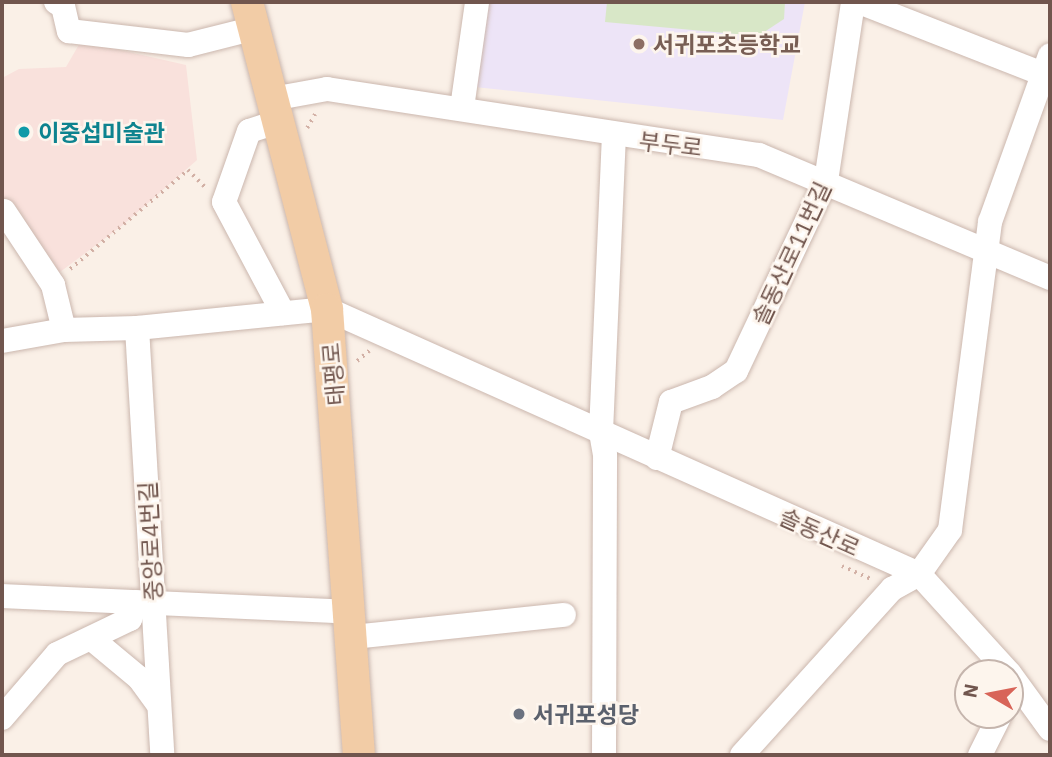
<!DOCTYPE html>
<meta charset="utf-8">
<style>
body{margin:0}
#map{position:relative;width:1052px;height:757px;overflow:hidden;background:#faf0e7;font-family:"IBM Plex Sans","Noto Sans KR",sans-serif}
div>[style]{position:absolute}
.commercial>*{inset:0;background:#f9e1dc}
.education>*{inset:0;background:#ede4f7}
.green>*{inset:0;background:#d8e7c7}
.path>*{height:3.5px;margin-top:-1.75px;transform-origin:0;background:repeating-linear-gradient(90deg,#d2b0a5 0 2px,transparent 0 7px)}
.roads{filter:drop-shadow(0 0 2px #cbb7ae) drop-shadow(0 0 2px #cbb7ae)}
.minor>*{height:24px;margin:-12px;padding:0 12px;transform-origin:12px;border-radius:12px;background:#fff}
.major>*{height:32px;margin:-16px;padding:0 16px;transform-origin:16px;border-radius:16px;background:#f2cca6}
.dots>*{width:19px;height:19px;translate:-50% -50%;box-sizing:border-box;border:4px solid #fdf5ed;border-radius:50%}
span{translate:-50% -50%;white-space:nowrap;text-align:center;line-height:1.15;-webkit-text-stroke:5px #fdf5ed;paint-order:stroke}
.education-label{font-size:23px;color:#785e54;font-weight:700}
.left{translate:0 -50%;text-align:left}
.culture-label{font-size:23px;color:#0d838f;font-weight:700}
.street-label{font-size:23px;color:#71564e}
.worship-label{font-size:23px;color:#5b616d;font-weight:700}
.frame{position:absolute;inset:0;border:4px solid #71564e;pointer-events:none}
.north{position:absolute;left:954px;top:659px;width:70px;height:70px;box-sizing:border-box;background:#fdf5ed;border:2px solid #c5b5ad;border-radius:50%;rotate:280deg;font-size:19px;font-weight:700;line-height:28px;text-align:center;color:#71564e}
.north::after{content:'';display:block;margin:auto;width:24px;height:32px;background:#d86458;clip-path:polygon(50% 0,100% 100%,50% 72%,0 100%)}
</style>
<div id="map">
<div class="commercial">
<i style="clip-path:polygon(81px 41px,186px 65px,197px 160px,123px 225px,56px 275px,2px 200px,2px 78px,19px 69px,66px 67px)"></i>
</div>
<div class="education">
<i style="clip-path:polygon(487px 2px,805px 2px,783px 120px,475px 87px)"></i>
</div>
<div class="green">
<i style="clip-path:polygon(607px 2px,785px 2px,784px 19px,758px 36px,605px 22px)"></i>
</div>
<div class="path">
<i style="left:307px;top:128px;width:16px;rotate:-60deg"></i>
<i style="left:70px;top:269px;width:154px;rotate:-40deg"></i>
<i style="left:188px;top:170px;width:27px;rotate:45deg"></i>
<i style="left:357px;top:361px;width:16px;rotate:-40deg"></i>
<i style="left:842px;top:566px;width:34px;rotate:24deg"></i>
</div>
<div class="roads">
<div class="minor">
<i style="left:56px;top:2px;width:8px;rotate:30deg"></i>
<i style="left:63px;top:6px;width:26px;rotate:77deg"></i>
<i style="left:69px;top:31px;width:120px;rotate:6.7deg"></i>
<i style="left:188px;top:45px;width:69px;rotate:-14.2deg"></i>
<i style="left:859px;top:2px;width:205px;rotate:21.4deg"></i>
<i style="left:272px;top:99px;width:56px;rotate:-10.3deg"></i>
<i style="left:327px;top:89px;width:437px;rotate:8.7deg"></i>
<i style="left:759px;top:155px;width:316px;rotate:22.9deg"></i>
<i style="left:462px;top:108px;width:107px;rotate:-81.9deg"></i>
<i style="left:277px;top:122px;width:29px;rotate:162deg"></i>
<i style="left:249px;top:131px;width:75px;rotate:109.4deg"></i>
<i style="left:224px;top:202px;width:126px;rotate:62deg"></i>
<i style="left:4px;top:211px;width:89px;rotate:56.5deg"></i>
<i style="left:53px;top:285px;width:46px;rotate:76.3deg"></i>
<i style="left:137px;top:328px;width:428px;rotate:86.6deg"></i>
<i style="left:2px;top:341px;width:63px;rotate:-10.1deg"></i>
<i style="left:64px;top:330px;width:73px;rotate:-1.6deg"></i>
<i style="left:137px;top:328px;width:191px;rotate:-5.7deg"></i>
<i style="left:327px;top:309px;width:649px;rotate:24.11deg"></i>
<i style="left:919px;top:574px;width:134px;rotate:47.7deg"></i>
<i style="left:657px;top:458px;width:58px;rotate:-76deg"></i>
<i style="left:671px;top:402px;width:44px;rotate:-20.1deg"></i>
<i style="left:712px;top:387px;width:29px;rotate:-34deg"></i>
<i style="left:736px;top:371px;width:210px;rotate:-64.7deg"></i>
<i style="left:826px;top:181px;width:181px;rotate:-81.4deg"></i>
<i style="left:2px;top:596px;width:349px;rotate:2.6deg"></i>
<i style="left:353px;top:637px;width:212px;rotate:-6deg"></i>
<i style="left:92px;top:639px;width:61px;rotate:39.7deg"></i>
<i style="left:139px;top:678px;width:34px;rotate:54deg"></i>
<i style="left:1010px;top:674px;width:68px;rotate:54deg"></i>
<i style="left:2px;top:718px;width:84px;rotate:-49.3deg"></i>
<i style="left:57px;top:654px;width:81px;rotate:-25.6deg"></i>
<i style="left:130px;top:619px;width:18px;rotate:-71deg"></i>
<i style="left:604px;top:755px;width:300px;rotate:-89.8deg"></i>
<i style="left:605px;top:455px;width:23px;rotate:-100deg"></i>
<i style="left:601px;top:432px;width:296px;rotate:-87.5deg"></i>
<i style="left:742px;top:755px;width:224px;rotate:-47.9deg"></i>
<i style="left:892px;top:589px;width:31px;rotate:-29deg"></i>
<i style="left:919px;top:574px;width:54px;rotate:-54.8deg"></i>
<i style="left:950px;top:530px;width:311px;rotate:-82.6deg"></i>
<i style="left:990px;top:222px;width:177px;rotate:-70.2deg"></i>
<i style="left:980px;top:755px;width:45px;rotate:-63.4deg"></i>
</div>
<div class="major">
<i style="left:247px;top:2px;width:317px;rotate:75.4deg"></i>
<i style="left:327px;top:309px;width:447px;rotate:85.9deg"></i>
</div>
</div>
<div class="dots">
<i style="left:639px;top:44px;background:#8d6e63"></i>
<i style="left:24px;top:132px;background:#0f9aa8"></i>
<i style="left:519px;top:714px;background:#6b7280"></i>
</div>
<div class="education-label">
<span class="left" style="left:653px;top:44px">서귀포초등학교</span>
</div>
<div class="culture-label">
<span class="left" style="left:38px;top:132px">이중섭미술관</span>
</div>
<div class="street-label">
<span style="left:671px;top:144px;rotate:7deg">부두로</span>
<span style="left:791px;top:253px;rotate:-65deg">솔동산로11번길</span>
<span style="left:333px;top:374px;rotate:-95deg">태평로</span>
<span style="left:820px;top:532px;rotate:24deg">솔동산로</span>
<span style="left:150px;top:541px;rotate:-93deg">중앙로4번길</span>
</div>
<div class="worship-label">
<span class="left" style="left:533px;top:714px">서귀포성당</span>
</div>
<div class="frame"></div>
<div class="north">N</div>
</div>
